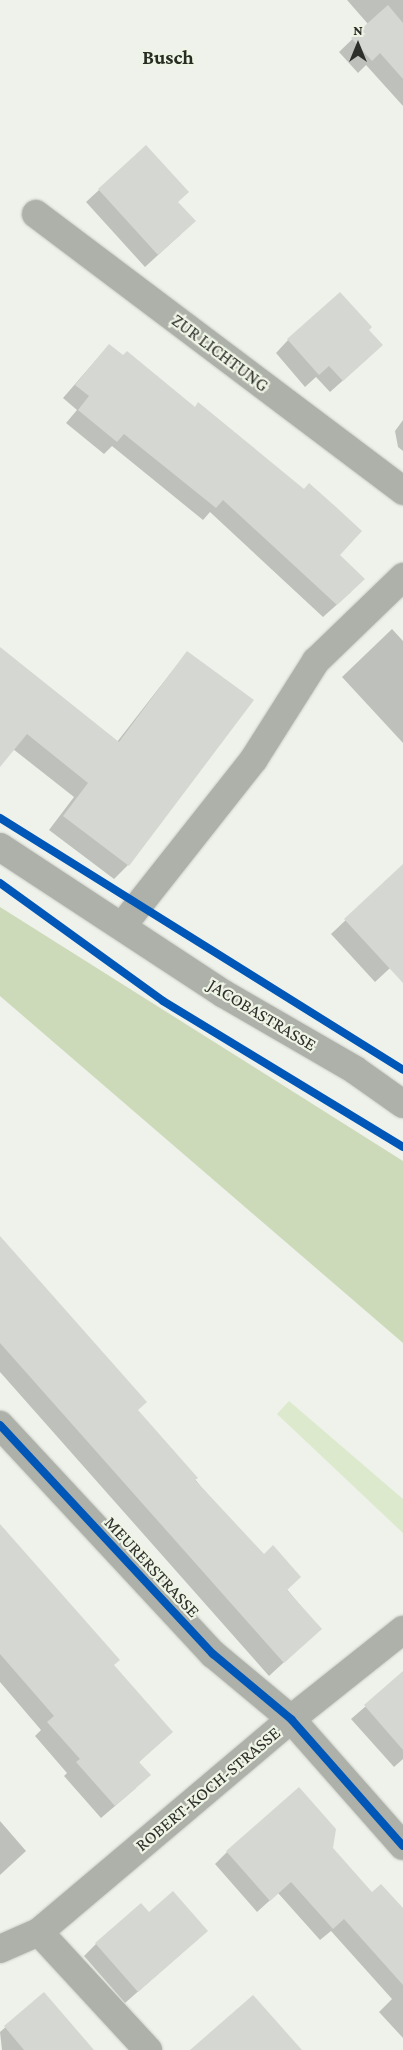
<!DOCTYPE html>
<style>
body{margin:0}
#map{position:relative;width:403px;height:2050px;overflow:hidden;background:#eef2ea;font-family:"Crimson Pro",serif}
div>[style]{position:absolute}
.green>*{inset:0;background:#dce9cc}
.forest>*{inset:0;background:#ccdab9}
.shadow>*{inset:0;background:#0003}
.building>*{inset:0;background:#d5d8d2}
.roads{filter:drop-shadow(0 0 1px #cbcec8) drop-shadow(0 0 1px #cbcec8)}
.minor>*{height:28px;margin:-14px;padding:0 14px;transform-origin:14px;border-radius:14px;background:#adb1a9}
.cycleway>*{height:8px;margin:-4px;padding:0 4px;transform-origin:4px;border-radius:4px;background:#0057b8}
span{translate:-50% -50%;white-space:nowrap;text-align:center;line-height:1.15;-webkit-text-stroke:4.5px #eff5e6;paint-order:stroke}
.street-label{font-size:18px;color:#2d2f2a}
.quarter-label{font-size:20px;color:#282d22;font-weight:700}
.north{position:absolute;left:333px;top:20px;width:50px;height:50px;-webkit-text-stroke:4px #eff5e6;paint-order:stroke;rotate:0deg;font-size:14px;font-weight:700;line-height:20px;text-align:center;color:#2d2f2a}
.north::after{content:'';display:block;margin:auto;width:18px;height:22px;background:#2d2f2a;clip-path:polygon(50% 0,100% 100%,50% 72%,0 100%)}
</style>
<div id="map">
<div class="green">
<i style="clip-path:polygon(289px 1401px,403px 1499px,403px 1533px,277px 1414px)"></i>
</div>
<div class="forest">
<i style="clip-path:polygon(0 907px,403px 1161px,403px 1343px,0 996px)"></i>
</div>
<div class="shadow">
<i style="clip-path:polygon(347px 0,403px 0,403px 106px,366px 65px,358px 73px,339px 52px,368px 24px)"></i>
<i style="clip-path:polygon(99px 190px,176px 202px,181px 234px,145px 267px,86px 202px)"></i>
<i style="clip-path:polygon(368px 330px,368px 358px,330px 392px,316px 377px,305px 387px,276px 353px,288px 340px)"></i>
<i style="clip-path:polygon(109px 345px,304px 491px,338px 556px,351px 592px,323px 617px,210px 512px,203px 520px,112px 446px,104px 454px,66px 423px,77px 410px,63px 398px)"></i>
<i style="clip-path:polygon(403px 420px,403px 451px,398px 447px,395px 431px)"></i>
<i style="clip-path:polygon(392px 629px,403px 641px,403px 743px,342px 677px)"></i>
<i style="clip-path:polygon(0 649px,117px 742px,187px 652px,128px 865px,114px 879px,49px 830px,74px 797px,13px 749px,0 765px)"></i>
<i style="clip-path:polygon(403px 866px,403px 956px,375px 982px,331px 934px)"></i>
<i style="clip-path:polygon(0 1238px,137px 1410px,320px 1629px,269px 1676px,0 1372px)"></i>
<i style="clip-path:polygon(0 1526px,113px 1665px,171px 1732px,138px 1763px,136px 1788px,101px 1818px,64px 1776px,67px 1773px,35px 1736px,41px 1730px,0 1682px)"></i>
<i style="clip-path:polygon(403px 1674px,403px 1759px,394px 1767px,351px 1719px)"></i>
<i style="clip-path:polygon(0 1821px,26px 1851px,0 1875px)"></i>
<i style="clip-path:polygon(331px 1848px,372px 1893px,403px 1911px,403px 2038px,379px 2012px,392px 1999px,331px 1931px,320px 1940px,278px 1893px,257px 1912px,215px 1864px,227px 1852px)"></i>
<i style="clip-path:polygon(149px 1914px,207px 1931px,125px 2003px,84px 1956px,96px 1944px)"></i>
<i style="clip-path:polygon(43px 1994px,78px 2050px,2px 2050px,0 2032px)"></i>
</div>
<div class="building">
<i style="clip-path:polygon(388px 5px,403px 23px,403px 79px,380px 53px,372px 61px,351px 38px)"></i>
<i style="clip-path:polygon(146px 145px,189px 192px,178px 202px,196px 221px,158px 255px,98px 189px)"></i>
<i style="clip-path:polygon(340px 292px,372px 327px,369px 330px,383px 345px,343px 381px,329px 366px,319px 375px,287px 339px)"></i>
<i style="clip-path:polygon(109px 344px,123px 355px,127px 351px,195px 407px,198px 402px,304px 489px,309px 483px,336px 507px,362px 531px,340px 555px,365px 579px,337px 605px,223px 500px,216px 508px,124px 434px,117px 442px,78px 410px,89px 396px,75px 385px)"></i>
<i style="clip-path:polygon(0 647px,119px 742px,187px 651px,254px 700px,129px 866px,63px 816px,88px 783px,27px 734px,0 767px)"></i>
<i style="clip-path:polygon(403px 864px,403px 983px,344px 919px)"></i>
<i style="clip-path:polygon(0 1236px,147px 1402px,138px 1410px,198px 1478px,195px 1480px,264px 1554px,273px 1545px,301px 1577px,287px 1590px,322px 1629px,284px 1663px,0 1343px)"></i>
<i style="clip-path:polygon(0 1524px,120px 1660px,114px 1665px,173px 1732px,139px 1762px,151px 1775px,115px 1806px,76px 1762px,80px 1759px,47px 1722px,54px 1716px,0 1654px)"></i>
<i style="clip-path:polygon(403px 1671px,403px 1750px,364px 1705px)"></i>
<i style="clip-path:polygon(299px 1787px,336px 1829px,333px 1848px,372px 1892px,381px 1884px,403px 1908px,403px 1985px,344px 1919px,333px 1929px,291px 1882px,270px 1901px,226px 1851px)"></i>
<i style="clip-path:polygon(173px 1891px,208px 1931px,138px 1992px,95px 1943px,141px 1903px,149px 1912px)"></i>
<i style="clip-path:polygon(44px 1992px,94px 2050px,24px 2050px,4px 2026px)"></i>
<i style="clip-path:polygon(253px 1995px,302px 2050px,190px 2050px)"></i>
</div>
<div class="roads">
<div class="minor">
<i style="left:36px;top:214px;width:460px;rotate:37deg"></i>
<i style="left:0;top:847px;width:268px;rotate:33.3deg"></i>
<i style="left:224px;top:994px;width:151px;rotate:30.1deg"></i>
<i style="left:355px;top:1070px;width:59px;rotate:35.3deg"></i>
<i style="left:123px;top:925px;width:211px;rotate:-51.7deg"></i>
<i style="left:254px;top:759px;width:116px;rotate:-57.7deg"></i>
<i style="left:316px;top:661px;width:121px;rotate:-44deg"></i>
<i style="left:0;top:1425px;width:313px;rotate:47.1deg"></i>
<i style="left:213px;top:1654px;width:102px;rotate:39.8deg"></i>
<i style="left:291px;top:1719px;width:169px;rotate:48.6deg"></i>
<i style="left:39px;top:1932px;width:161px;rotate:47.3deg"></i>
<i style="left:0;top:1949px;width:43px;rotate:-23.6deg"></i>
<i style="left:39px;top:1932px;width:330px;rotate:-40.2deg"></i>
<i style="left:291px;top:1719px;width:143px;rotate:-38.5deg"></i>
</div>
</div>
<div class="cycleway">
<i style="left:0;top:818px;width:475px;rotate:32deg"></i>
<i style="left:0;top:883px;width:201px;rotate:35.9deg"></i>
<i style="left:163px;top:1001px;width:281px;rotate:31.3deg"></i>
<i style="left:0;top:1425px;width:313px;rotate:47.1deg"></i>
<i style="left:213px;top:1654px;width:102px;rotate:39.8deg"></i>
<i style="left:291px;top:1719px;width:169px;rotate:48.6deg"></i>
</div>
<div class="street-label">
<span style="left:220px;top:353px;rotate:37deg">ZUR LICHTUNG</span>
<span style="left:262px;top:1015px;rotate:31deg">JACOBASTRASSE</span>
<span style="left:152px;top:1567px;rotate:47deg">MEURERSTRASSE</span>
<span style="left:208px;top:1789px;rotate:-40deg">ROBERT-KOCH-STRASSE</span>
</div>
<div class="quarter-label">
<span style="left:168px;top:57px">Busch</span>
</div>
<div class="north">N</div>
</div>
